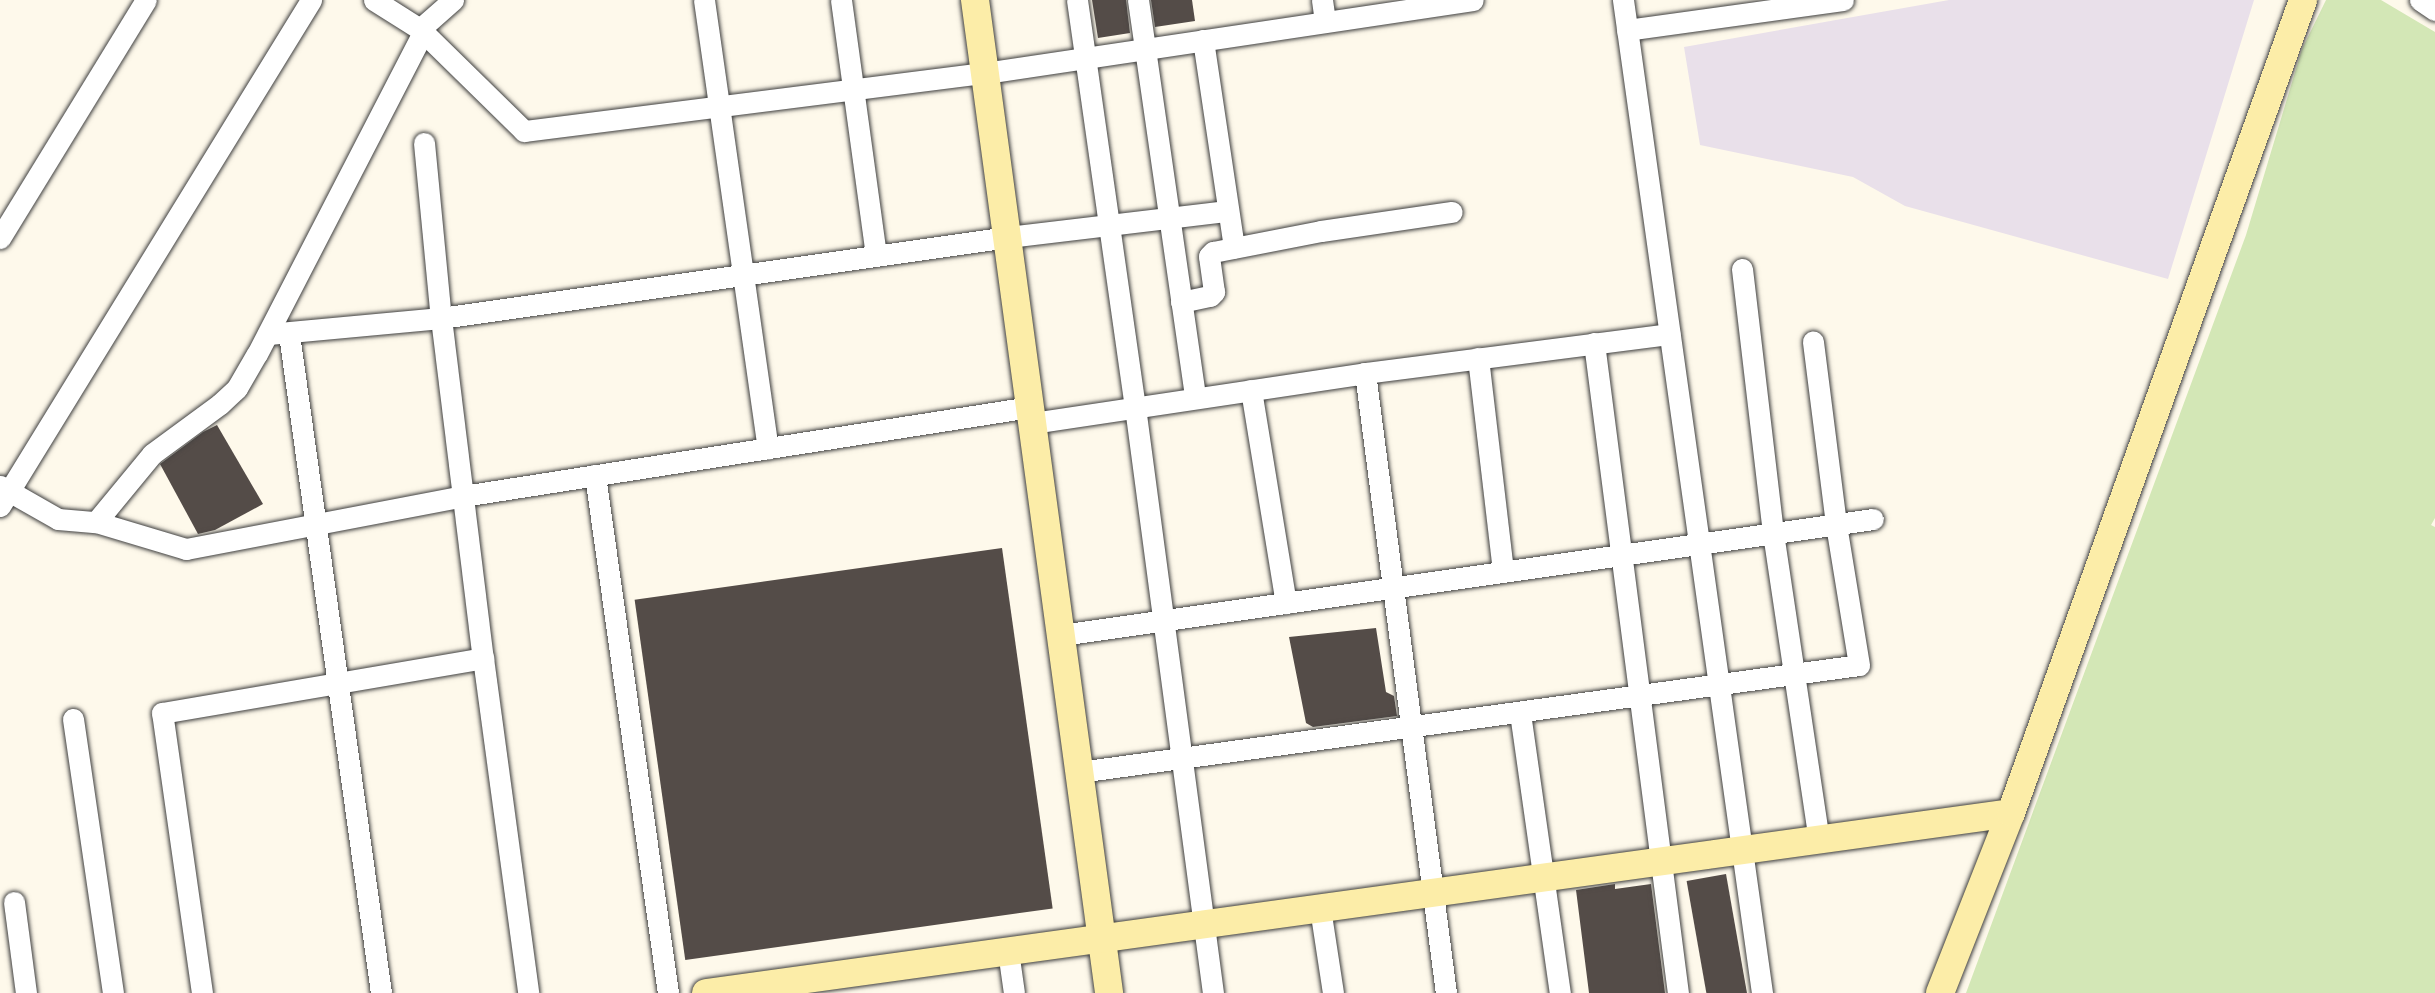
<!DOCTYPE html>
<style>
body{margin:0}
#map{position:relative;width:2435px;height:993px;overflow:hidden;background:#fef9eb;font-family:"Libre Baskerville",serif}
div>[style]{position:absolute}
.industrial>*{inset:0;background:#e9e0ea}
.green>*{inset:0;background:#d3e7b6}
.building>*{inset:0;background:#544c48;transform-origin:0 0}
.roads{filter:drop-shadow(0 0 2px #3f3f3f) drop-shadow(0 0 2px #3f3f3f)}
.street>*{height:21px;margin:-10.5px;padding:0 10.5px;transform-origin:10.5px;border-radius:10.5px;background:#fff}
.secondary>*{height:28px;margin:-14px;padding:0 14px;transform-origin:14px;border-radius:14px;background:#fceda8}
span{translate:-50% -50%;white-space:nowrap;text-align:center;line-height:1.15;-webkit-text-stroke:6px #fff;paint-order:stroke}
</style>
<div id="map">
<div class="industrial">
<i style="clip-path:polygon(1949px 0,2254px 0,2168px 279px,1905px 206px,1853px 177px,1700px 145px,1684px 47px)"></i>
</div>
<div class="green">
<i style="clip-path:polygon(2326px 0,2381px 0,2435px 32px,2435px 518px,2431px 525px,2435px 527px,2435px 993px,1966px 993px,2246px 235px,2302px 49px)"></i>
</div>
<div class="building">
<i style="clip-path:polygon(1092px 0,1126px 0,1130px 33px,1098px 38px)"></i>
<i style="clip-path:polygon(1151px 0,1192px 0,1195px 21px,1155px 27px)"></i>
<i style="clip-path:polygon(217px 425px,263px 504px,215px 530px,198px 534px,160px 464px,203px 432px)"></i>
<i style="left:1002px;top:548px;width:364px;height:371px;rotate:82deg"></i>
<i style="clip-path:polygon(1376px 628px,1386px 692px,1394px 696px,1397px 716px,1313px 727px,1306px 723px,1289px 637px)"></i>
<i style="left:1726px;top:874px;width:121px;height:40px;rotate:80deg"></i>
<i style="clip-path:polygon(1615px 884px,1615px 889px,1651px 884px,1665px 993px,1589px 993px,1576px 890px)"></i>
</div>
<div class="roads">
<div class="street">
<i style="left:374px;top:0;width:54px;rotate:32.2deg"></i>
<i style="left:420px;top:29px;width:146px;rotate:44.4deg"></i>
<i style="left:524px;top:131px;width:465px;rotate:-7.2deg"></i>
<i style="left:985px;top:73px;width:493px;rotate:-8.5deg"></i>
<i style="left:704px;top:0;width:453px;rotate:81.9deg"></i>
<i style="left:841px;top:0;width:258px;rotate:82.2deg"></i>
<i style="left:1077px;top:0;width:411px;rotate:81.9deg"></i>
<i style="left:1135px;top:407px;width:591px;rotate:82.42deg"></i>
<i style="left:1138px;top:0;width:402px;rotate:81.8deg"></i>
<i style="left:1322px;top:0;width:22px;rotate:82deg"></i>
<i style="left:1623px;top:0;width:1003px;rotate:82.03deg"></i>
<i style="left:2420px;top:0;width:18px;rotate:34deg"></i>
<i style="left:420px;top:29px;width:44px;rotate:-41.3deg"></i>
<i style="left:1627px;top:30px;width:218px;rotate:-7.9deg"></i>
<i style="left:1203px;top:40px;width:210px;rotate:81.5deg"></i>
<i style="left:424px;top:143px;width:176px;rotate:84.5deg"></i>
<i style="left:441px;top:318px;width:343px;rotate:83deg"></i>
<i style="left:483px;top:658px;width:338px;rotate:82.3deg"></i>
<i style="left:0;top:238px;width:279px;rotate:-58.5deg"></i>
<i style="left:1742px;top:269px;width:266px;rotate:83.3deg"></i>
<i style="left:1773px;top:533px;width:310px;rotate:81.5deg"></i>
<i style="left:1181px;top:302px;width:30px;rotate:-12deg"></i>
<i style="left:1210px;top:296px;width:6px;rotate:-45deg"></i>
<i style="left:1214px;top:292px;width:36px;rotate:-98deg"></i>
<i style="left:1209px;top:256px;width:6px;rotate:-45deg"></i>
<i style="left:1213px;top:252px;width:110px;rotate:-11deg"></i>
<i style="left:1321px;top:231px;width:132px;rotate:-8.3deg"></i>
<i style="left:268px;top:334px;width:174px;rotate:-5.3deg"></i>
<i style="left:441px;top:318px;width:573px;rotate:-8.13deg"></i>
<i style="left:1008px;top:237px;width:221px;rotate:-6.8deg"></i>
<i style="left:289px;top:334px;width:665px;rotate:82.05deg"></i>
<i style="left:1594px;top:343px;width:655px;rotate:82.64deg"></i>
<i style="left:1478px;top:358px;width:215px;rotate:83.3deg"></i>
<i style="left:1365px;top:373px;width:625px;rotate:82.56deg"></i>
<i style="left:1251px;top:390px;width:216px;rotate:80.7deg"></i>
<i style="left:1032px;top:423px;width:337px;rotate:-8.5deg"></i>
<i style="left:1365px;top:373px;width:307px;rotate:-7.3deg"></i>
<i style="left:595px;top:475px;width:523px;rotate:81.98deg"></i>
<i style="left:0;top:486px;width:67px;rotate:29.6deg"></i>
<i style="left:58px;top:519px;width:38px;rotate:5deg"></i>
<i style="left:96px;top:522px;width:94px;rotate:16.7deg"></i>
<i style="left:186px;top:549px;width:282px;rotate:-10.8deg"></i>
<i style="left:463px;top:496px;width:574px;rotate:-8.92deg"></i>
<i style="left:0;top:506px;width:594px;rotate:-58.42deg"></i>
<i style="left:96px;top:522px;width:88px;rotate:-50.5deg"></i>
<i style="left:152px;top:454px;width:84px;rotate:-36.3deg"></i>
<i style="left:220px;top:404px;width:23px;rotate:-43deg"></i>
<i style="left:237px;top:388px;width:39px;rotate:-60deg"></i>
<i style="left:257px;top:354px;width:362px;rotate:-62.7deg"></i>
<i style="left:1061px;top:635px;width:820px;rotate:-8.13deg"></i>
<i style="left:1520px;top:713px;width:283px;rotate:81.9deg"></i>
<i style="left:73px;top:719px;width:277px;rotate:81.7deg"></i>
<i style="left:1079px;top:772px;width:787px;rotate:-7.81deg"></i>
<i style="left:1859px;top:665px;width:143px;rotate:-99.3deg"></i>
<i style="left:1836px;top:524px;width:184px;rotate:-97.2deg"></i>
<i style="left:14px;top:902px;width:92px;rotate:82.5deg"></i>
<i style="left:1320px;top:908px;width:86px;rotate:81.3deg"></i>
<i style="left:1008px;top:951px;width:42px;rotate:81.9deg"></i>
<i style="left:202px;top:993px;width:283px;rotate:-98.1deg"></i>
<i style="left:162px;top:713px;width:326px;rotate:-9.7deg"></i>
</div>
<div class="secondary">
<i style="left:975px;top:0;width:1002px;rotate:82.31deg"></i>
<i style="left:706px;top:993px;width:1317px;rotate:-7.85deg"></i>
<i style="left:1940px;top:993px;width:193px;rotate:-68.5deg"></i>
<i style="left:2011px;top:813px;width:864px;rotate:-70.24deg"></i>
</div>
</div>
</div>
